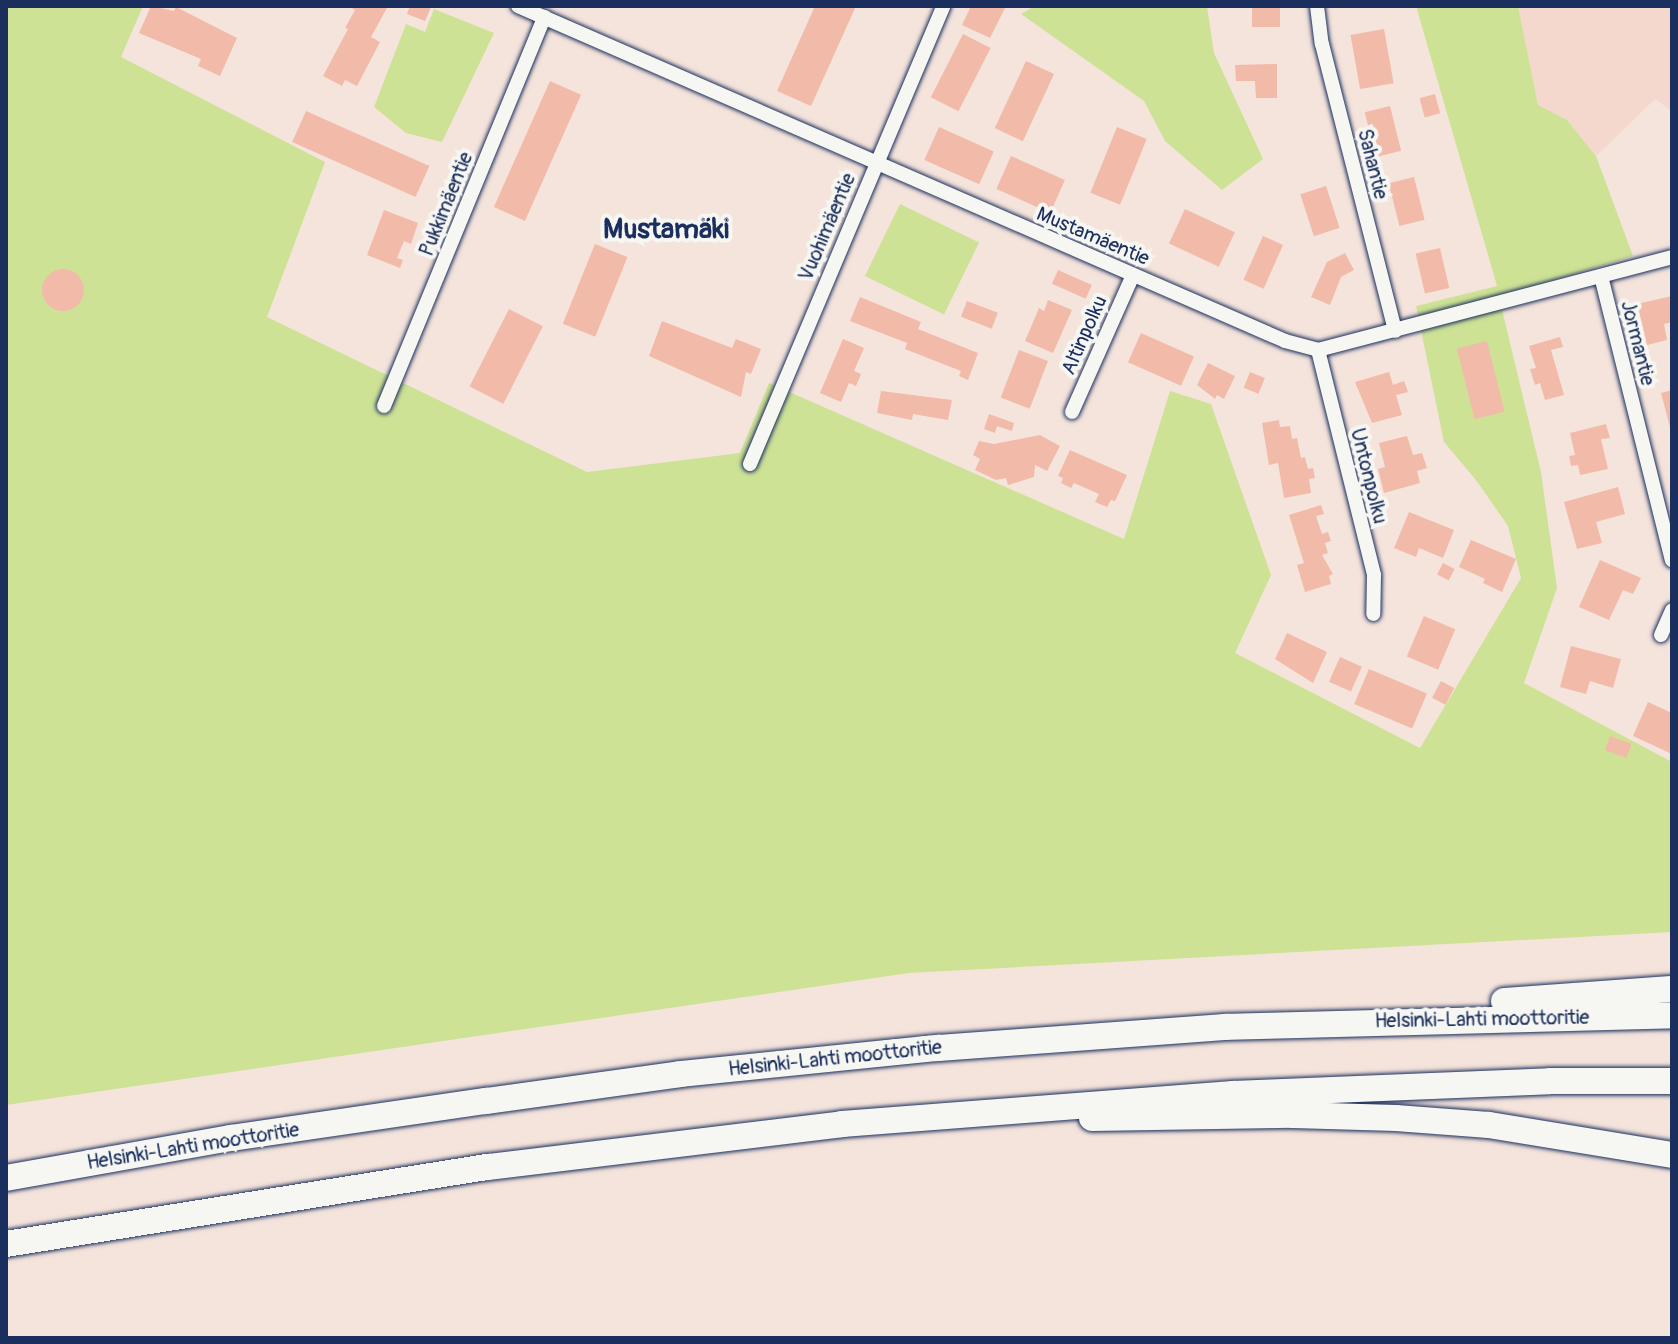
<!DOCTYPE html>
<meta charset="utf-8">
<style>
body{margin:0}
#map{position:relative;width:1678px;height:1344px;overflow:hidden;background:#f5e4dc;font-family:Pangolin,sans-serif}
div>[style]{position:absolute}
.built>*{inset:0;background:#f4d7cd}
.green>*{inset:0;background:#cee296;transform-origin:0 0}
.building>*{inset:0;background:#f2baa9;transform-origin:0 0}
.round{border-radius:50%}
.roads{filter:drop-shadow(0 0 2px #1b2f5e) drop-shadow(0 0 2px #1b2f5e)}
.minor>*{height:14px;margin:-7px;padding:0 7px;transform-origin:7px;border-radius:7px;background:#f6f6f2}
.motorway>*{height:26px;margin:-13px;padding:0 13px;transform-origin:13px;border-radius:13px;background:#f6f6f2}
span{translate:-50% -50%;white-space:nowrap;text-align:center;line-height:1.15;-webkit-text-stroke:8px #f6f6f2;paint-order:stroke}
.street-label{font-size:20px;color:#1b2f5e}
.district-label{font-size:28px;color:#1b2f5e;font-weight:700}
.frame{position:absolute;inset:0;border:8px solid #1b2f5e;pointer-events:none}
</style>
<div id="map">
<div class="built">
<i style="clip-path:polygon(1518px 6px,1672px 6px,1672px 111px,1655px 99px,1596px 156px,1567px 120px,1538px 105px)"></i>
</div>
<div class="green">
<i style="clip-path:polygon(6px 6px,143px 6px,121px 57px,325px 162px,267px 317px,587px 472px,740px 453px,769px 383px,1124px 539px,1170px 391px,1211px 404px,1271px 575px,1235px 653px,1420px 748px,1521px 578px,1508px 526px,1476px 480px,1444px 442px,1416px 306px,1497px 286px,1416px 6px,1518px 6px,1538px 105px,1567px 120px,1596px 156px,1633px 256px,1499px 297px,1541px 472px,1557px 588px,1524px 683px,1672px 762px,1672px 932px,909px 973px,6px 1105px)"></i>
<i style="clip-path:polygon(1035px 6px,1207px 6px,1214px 53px,1263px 159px,1222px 190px,1165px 141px,1144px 101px,1021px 14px)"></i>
<i style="clip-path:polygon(434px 9px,494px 33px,442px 142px,406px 133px,374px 107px,406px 24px,425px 32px)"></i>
<i style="left:900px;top:204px;width:88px;height:80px;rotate:26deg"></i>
</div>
<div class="building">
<i style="clip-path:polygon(151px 6px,174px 11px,176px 7px,237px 38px,220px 76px,198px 66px,201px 59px,139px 33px)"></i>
<i style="clip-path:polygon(348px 6px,388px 6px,371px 37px,380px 42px,357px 86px,345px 80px,342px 86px,323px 76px,348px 29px,345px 28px,355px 10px)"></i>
<i style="clip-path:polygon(410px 6px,431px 7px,425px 21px,407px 14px)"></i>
<i style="clip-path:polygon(815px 6px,856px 6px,811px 106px,777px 91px)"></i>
<i style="clip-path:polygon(971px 6px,1006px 6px,990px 38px,962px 25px)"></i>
<i style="left:1252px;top:6px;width:28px;height:21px"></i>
<i style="left:1384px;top:29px;width:55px;height:34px;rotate:80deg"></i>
<i style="left:963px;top:34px;width:31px;height:71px;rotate:27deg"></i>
<i style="left:1026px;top:61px;width:31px;height:74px;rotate:25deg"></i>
<i style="clip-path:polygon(1277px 64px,1277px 98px,1256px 98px,1255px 81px,1236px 81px,1235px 65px)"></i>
<i style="left:550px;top:81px;width:34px;height:138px;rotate:24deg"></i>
<i style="left:1435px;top:94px;width:20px;height:16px;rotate:75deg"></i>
<i style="left:1390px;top:106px;width:46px;height:26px;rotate:76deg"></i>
<i style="left:306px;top:111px;width:135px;height:34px;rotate:24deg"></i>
<i style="left:939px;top:127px;width:60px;height:36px;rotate:24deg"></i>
<i style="left:1117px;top:127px;width:32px;height:71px;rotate:22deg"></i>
<i style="left:1011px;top:156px;width:59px;height:36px;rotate:24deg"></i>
<i style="left:1414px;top:177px;width:44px;height:26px;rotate:76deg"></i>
<i style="left:1326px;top:186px;width:44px;height:27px;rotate:72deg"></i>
<i style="left:1185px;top:209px;width:55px;height:38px;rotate:25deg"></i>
<i style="clip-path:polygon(384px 210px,418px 223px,411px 244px,404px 241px,397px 258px,403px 260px,400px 268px,367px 255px)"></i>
<i style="left:1263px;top:236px;width:22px;height:48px;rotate:24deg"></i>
<i style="left:595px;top:244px;width:35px;height:86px;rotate:22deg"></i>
<i style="left:1440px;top:248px;width:41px;height:25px;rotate:77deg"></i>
<i style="clip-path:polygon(1345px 253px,1354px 270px,1341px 277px,1330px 305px,1311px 297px,1327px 262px)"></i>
<i class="round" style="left:42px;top:269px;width:42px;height:42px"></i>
<i style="left:1058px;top:270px;width:37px;height:15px;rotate:24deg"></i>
<i style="clip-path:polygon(1672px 296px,1672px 322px,1664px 324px,1667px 340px,1647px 345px,1637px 304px)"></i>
<i style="clip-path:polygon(860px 297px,921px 322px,918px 329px,978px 353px,968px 380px,959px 376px,961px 371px,905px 349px,907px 343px,850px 321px)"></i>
<i style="clip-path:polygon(1048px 300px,1072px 310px,1053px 353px,1025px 341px,1039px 308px,1044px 311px)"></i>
<i style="left:967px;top:301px;width:33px;height:17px;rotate:21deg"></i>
<i style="left:509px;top:309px;width:38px;height:87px;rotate:27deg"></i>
<i style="clip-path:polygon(662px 321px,732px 348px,736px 339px,761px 349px,751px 374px,746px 372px,741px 397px,649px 356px)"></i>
<i style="left:1141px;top:333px;width:58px;height:32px;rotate:24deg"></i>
<i style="clip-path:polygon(1560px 337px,1563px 347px,1551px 350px,1564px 395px,1545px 400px,1540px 383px,1535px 385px,1530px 369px,1536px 368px,1529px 346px)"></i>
<i style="clip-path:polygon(843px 339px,864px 348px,854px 371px,861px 374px,856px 386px,849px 383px,841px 402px,820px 393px)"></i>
<i style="left:1487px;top:341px;width:73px;height:31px;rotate:76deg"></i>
<i style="left:1019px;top:350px;width:31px;height:51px;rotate:21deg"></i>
<i style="clip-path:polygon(1208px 363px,1235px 376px,1224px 399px,1217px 395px,1215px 399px,1197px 385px)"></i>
<i style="left:1250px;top:372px;width:16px;height:17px;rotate:22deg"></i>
<i style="clip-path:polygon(1389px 372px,1393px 385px,1404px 381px,1408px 392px,1396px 395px,1402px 415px,1372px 423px,1355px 382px)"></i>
<i style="clip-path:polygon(1672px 390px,1672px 431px,1671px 431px,1661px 393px)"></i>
<i style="clip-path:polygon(881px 391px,952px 400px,948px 420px,913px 414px,912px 420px,877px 413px)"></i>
<i style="clip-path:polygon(989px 414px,1014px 423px,1012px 431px,997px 426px,995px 433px,984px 429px)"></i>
<i style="clip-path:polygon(1279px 420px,1280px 427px,1290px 426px,1292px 439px,1297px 438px,1301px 458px,1305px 457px,1308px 469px,1313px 468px,1315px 478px,1309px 479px,1311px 493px,1284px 498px,1278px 463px,1269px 465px,1262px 423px)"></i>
<i style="clip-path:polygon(1606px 424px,1610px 438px,1601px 439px,1608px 469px,1580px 475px,1578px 465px,1571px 466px,1569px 456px,1575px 455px,1570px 433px)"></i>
<i style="clip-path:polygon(1040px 435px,1060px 446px,1047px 471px,1035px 465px,1034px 477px,1008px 485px,1006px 478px,996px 480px,975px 470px,980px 459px,973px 455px,979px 441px,994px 444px)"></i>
<i style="clip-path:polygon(1407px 436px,1413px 455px,1422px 453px,1427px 468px,1417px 471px,1420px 483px,1384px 493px,1378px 469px,1385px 467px,1379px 443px)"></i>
<i style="clip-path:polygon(1070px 450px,1127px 475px,1115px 501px,1111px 500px,1107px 507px,1095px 502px,1099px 494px,1074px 483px,1071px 488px,1061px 483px,1063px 478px,1058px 476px)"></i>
<i style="clip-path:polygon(1618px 487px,1625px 514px,1596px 522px,1602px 543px,1577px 549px,1564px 502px)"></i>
<i style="clip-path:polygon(1321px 505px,1324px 514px,1316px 516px,1322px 534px,1328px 532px,1331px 541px,1325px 543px,1328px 553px,1322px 555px,1333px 574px,1329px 576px,1331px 584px,1305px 592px,1297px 565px,1304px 563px,1289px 515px)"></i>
<i style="clip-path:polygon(1409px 512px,1454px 530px,1443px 558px,1419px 548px,1416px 557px,1394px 548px)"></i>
<i style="clip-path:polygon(1471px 540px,1516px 559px,1502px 592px,1483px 583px,1485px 579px,1459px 567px)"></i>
<i style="clip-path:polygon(1600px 560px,1641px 578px,1633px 594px,1623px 590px,1609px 620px,1579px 607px)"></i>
<i style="left:1443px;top:563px;width:13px;height:13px;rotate:27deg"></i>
<i style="left:1424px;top:616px;width:34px;height:44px;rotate:23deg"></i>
<i style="clip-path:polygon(1287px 633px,1327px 652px,1313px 683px,1275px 659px)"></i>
<i style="clip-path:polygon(1571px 646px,1621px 659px,1613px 688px,1590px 681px,1586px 694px,1560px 687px)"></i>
<i style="left:1340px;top:657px;width:24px;height:27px;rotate:24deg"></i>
<i style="left:1369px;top:669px;width:63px;height:38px;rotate:23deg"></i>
<i style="left:1441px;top:681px;width:15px;height:19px;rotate:28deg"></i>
<i style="clip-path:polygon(1648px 702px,1672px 713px,1672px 754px,1633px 736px)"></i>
<i style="left:1610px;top:736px;width:23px;height:15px;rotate:20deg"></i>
</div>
<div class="roads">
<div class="minor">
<i style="left:518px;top:6px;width:837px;rotate:23.59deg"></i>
<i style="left:1285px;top:341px;width:34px;rotate:15deg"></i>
<i style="left:1318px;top:350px;width:366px;rotate:-14.7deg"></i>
<i style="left:1317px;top:6px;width:38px;rotate:83deg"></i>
<i style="left:1322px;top:44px;width:296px;rotate:75.7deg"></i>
<i style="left:1601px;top:276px;width:293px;rotate:76deg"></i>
<i style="left:1318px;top:350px;width:232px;rotate:76deg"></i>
<i style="left:1374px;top:575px;width:39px;rotate:91deg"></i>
<i style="left:384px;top:406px;width:421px;rotate:-67.6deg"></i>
<i style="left:1072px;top:412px;width:150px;rotate:-66deg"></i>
<i style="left:750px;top:464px;width:497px;rotate:-67.1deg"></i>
<i style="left:1661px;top:635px;width:27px;rotate:-66deg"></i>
</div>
<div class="motorway">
<i style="left:1504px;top:1001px;width:168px;rotate:-4.1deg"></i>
<i style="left:1092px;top:1118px;width:201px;rotate:-0.9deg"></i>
<i style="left:1293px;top:1115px;width:103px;rotate:1.7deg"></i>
<i style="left:1396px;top:1118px;width:93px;rotate:4.3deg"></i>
<i style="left:1489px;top:1125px;width:185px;rotate:9.3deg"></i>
<i style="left:6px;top:1178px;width:229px;rotate:-10.1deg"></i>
<i style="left:231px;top:1138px;width:258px;rotate:-8.3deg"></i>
<i style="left:486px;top:1101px;width:196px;rotate:-7.9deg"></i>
<i style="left:680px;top:1074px;width:259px;rotate:-5.8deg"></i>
<i style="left:938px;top:1048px;width:288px;rotate:-4.2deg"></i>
<i style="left:1225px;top:1027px;width:447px;rotate:-1.5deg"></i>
<i style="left:6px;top:1244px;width:488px;rotate:-9.1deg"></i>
<i style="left:488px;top:1167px;width:357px;rotate:-6.9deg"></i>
<i style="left:842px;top:1124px;width:392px;rotate:-4.4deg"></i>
<i style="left:1233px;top:1094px;width:317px;rotate:-2.3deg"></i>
<i style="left:1550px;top:1081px;width:122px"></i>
</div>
</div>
<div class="street-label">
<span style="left:1373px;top:164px;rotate:76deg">Sahantie</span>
<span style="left:446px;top:204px;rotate:-68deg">Pukkimäentie</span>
<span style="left:827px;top:227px;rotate:-67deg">Vuohimäentie</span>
<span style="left:1093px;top:236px;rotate:23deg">Mustamäentie</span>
<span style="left:1084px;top:335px;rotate:-66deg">Altinpolku</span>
<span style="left:1638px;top:343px;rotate:76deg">Jormantie</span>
<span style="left:1369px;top:476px;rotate:76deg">Untonpolku</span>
<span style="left:1482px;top:1019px;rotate:-1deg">Helsinki-Lahti moottoritie</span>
<span style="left:835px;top:1058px;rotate:-6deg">Helsinki-Lahti moottoritie</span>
<span style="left:193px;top:1146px;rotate:-9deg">Helsinki-Lahti moottoritie</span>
</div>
<div class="district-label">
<span style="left:666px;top:230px">Mustamäki</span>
</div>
<div class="frame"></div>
</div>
